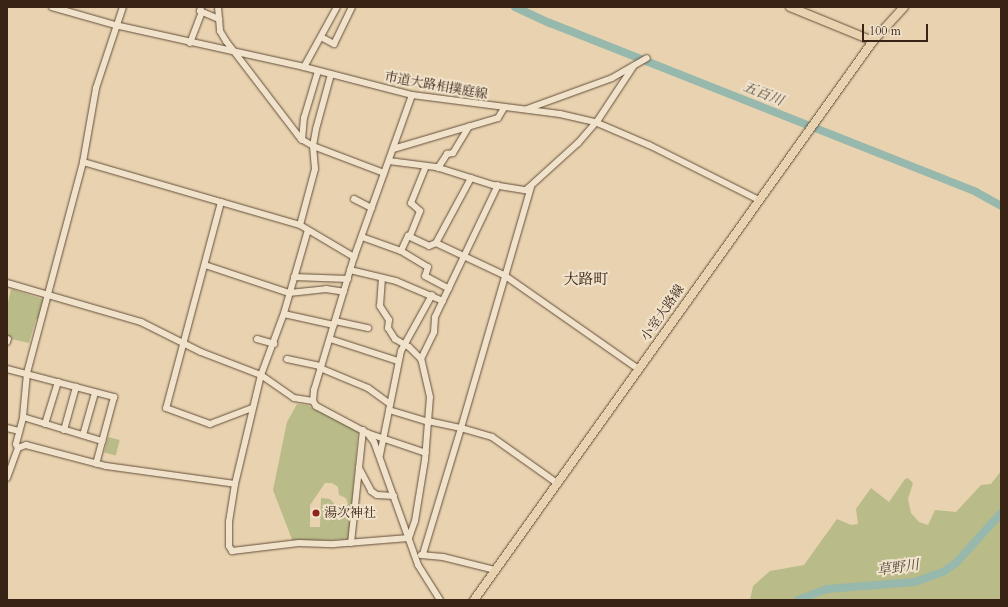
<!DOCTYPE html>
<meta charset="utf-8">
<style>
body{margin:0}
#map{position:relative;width:1008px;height:607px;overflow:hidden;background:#e8d2af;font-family:Cardo,"Noto Serif JP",serif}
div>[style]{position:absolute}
.green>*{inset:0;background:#b9bb88;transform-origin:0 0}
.river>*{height:8px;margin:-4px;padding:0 4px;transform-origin:4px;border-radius:4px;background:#97b8ac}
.roads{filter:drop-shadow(0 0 1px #644f3c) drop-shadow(0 0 1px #644f3c)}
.minor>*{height:6px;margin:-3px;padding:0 3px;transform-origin:3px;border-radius:3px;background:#f0e2cb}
.major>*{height:8px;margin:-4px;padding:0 4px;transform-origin:4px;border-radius:4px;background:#e8d2af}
.dots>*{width:11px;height:11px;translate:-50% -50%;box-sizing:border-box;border:2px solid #f0e2cb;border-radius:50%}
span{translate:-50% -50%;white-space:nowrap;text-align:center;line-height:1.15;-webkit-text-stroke:4px #f0e2cb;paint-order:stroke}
.street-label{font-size:13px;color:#382315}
.poi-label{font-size:13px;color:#382315}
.left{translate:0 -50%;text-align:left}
.water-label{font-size:14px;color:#50483b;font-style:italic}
.quarter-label{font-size:15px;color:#382315}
.frame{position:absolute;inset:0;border:8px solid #382315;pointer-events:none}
.scale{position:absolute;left:862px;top:24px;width:66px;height:18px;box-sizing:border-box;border:2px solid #382315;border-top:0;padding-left:5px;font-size:12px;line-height:14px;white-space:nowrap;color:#382315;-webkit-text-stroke:3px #f0e2cb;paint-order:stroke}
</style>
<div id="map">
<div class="green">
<i style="clip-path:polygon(11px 289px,45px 300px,42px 320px,36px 319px,29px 343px,7px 338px,7px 307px)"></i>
<i style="clip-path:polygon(evenodd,297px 404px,307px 405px,358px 431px,349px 539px,293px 542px,273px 490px,287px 422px,297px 404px,325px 483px,332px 483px,338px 487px,339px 495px,346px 498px,348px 504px,341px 511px,330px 499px,321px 498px,320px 527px,310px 527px,310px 505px,325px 483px)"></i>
<i style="left:108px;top:437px;width:12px;height:16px;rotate:14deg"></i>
<i style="clip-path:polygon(1001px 471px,1001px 600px,750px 600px,753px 586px,770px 571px,804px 565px,837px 519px,851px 525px,858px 524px,856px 509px,871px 488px,889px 502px,905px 479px,908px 478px,913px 483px,908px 499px,911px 513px,919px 522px,928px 525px,935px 510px,956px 512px,981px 485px,991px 484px)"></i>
</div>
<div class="river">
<i style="left:515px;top:7px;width:38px;rotate:25deg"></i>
<i style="left:550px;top:23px;width:458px;rotate:21.6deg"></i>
<i style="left:976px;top:192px;width:29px;rotate:29deg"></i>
<i style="left:798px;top:600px;width:31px;rotate:-21deg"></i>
<i style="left:827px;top:589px;width:88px;rotate:-4.5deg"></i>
<i style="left:915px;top:582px;width:30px;rotate:-20deg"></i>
<i style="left:943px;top:572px;width:16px;rotate:-35deg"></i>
<i style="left:956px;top:563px;width:67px;rotate:-48deg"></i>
</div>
<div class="roads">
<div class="minor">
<i style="left:52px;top:7px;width:66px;rotate:15.9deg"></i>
<i style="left:115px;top:25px;width:194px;rotate:12.5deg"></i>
<i style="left:304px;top:67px;width:112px;rotate:14.5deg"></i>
<i style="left:412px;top:95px;width:149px;rotate:7.3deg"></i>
<i style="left:560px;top:114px;width:36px;rotate:13deg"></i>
<i style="left:595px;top:122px;width:59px;rotate:23.1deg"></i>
<i style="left:649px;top:145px;width:123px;rotate:26.6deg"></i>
<i style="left:201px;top:7px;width:4px;rotate:104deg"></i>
<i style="left:200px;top:11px;width:21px;rotate:23deg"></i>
<i style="left:218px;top:7px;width:24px;rotate:85deg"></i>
<i style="left:220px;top:31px;width:12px;rotate:59deg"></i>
<i style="left:226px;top:41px;width:123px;rotate:52.6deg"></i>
<i style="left:301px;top:139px;width:14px;rotate:30deg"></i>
<i style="left:313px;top:146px;width:76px;rotate:20.8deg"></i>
<i style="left:321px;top:37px;width:15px;rotate:28deg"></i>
<i style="left:334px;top:44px;width:41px;rotate:-64.1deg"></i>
<i style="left:190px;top:43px;width:33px;rotate:-69deg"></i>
<i style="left:304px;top:67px;width:68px;rotate:-61.2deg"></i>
<i style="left:412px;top:95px;width:172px;rotate:109.7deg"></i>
<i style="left:354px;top:257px;width:139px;rotate:106.7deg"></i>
<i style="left:314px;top:390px;width:11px;rotate:95deg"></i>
<i style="left:313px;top:401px;width:6px;rotate:59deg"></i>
<i style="left:316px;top:406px;width:58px;rotate:27.9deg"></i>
<i style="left:367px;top:433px;width:11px;rotate:52deg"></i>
<i style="left:374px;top:442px;width:131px;rotate:70.3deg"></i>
<i style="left:418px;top:565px;width:41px;rotate:57.8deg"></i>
<i style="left:527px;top:109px;width:90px;rotate:-20deg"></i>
<i style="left:612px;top:78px;width:40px;rotate:-29.7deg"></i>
<i style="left:302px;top:140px;width:22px;rotate:-85deg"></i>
<i style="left:304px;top:118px;width:49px;rotate:-73.4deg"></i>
<i style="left:393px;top:149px;width:109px;rotate:-16.4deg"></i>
<i style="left:498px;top:118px;width:12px;rotate:-59deg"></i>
<i style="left:389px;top:161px;width:47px;rotate:7.3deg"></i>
<i style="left:436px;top:167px;width:60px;rotate:17.5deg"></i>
<i style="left:493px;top:185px;width:33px;rotate:9deg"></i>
<i style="left:526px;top:190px;width:70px;rotate:-42.1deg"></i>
<i style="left:578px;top:143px;width:30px;rotate:-49deg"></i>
<i style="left:598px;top:120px;width:64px;rotate:-56.6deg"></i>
<i style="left:83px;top:162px;width:226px;rotate:16.2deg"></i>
<i style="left:300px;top:225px;width:63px;rotate:30.7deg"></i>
<i style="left:438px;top:168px;width:17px;rotate:-57deg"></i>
<i style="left:447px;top:154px;width:6px;rotate:-9deg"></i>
<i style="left:453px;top:153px;width:31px;rotate:-59deg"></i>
<i style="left:354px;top:199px;width:20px;rotate:27deg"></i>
<i style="left:221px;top:202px;width:213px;rotate:104.9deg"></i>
<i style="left:166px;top:408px;width:47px;rotate:20deg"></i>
<i style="left:210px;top:424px;width:45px;rotate:-20.9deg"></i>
<i style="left:300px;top:225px;width:58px;rotate:-75deg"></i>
<i style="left:315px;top:169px;width:23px;rotate:-95deg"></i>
<i style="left:313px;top:146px;width:17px;rotate:-80deg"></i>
<i style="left:316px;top:129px;width:57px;rotate:-74.7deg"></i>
<i style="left:410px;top:236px;width:27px;rotate:-68deg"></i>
<i style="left:420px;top:211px;width:12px;rotate:-138deg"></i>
<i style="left:411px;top:203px;width:40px;rotate:-68deg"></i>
<i style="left:362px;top:237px;width:41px;rotate:19.7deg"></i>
<i style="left:401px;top:251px;width:17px;rotate:-65deg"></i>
<i style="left:408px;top:236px;width:23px;rotate:25deg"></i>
<i style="left:429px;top:246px;width:8px;rotate:-23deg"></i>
<i style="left:436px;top:243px;width:74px;rotate:-61.7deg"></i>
<i style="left:436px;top:243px;width:75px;rotate:25.2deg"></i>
<i style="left:504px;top:275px;width:164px;rotate:35deg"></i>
<i style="left:401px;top:251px;width:31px;rotate:31deg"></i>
<i style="left:428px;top:267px;width:9px;rotate:108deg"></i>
<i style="left:425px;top:276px;width:27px;rotate:28deg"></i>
<i style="left:205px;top:265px;width:89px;rotate:18.4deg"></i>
<i style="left:289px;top:293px;width:37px;rotate:-6deg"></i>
<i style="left:326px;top:289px;width:18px;rotate:9deg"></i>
<i style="left:350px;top:270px;width:47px;rotate:13.4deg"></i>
<i style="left:396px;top:281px;width:51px;rotate:23.1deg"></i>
<i style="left:294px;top:277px;width:54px;rotate:2.1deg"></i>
<i style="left:7px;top:283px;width:140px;rotate:16.2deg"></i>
<i style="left:141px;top:322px;width:67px;rotate:26.6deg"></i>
<i style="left:201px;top:352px;width:64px;rotate:21deg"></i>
<i style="left:261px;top:375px;width:40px;rotate:34.9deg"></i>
<i style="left:294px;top:398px;width:19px;rotate:9deg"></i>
<i style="left:284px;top:314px;width:51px;rotate:12.4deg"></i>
<i style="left:335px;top:321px;width:34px;rotate:12deg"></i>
<i style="left:257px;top:339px;width:18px;rotate:16deg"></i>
<i style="left:330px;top:339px;width:71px;rotate:17.9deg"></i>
<i style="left:7px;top:342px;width:3px;rotate:-72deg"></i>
<i style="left:287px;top:359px;width:35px;rotate:12deg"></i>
<i style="left:421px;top:359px;width:30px;rotate:-64deg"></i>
<i style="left:434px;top:332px;width:15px;rotate:-86deg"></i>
<i style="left:435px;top:317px;width:146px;rotate:-64.5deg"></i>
<i style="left:320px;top:368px;width:52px;rotate:22.6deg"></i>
<i style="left:368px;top:388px;width:27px;rotate:36deg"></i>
<i style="left:7px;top:369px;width:111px;rotate:14.7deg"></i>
<i style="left:114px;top:397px;width:69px;rotate:105deg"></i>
<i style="left:389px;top:410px;width:42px;rotate:16.7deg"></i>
<i style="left:23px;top:417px;width:83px;rotate:16.9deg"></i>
<i style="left:428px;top:421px;width:34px;rotate:12deg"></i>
<i style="left:461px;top:428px;width:251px;rotate:-73.8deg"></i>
<i style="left:45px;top:424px;width:44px;rotate:-72.8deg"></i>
<i style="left:7px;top:428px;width:12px;rotate:14deg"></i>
<i style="left:64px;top:430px;width:45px;rotate:-74.4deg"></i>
<i style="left:363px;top:430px;width:38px;rotate:96deg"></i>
<i style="left:359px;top:468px;width:26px;rotate:62deg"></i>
<i style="left:371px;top:491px;width:7px;rotate:34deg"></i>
<i style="left:377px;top:495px;width:17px;rotate:3deg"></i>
<i style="left:367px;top:433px;width:62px;rotate:18.7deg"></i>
<i style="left:83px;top:435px;width:44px;rotate:-74.1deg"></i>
<i style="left:18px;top:448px;width:4px;rotate:-117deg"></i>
<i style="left:16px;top:444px;width:28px;rotate:-75deg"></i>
<i style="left:23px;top:417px;width:44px;rotate:-84.8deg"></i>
<i style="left:27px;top:373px;width:218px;rotate:-75.1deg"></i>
<i style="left:83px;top:162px;width:75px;rotate:-80deg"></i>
<i style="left:96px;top:88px;width:85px;rotate:-71.6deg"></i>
<i style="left:380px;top:455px;width:106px;rotate:-78.6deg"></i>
<i style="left:401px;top:351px;width:64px;rotate:-61deg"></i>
<i style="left:7px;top:478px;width:32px;rotate:-70deg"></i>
<i style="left:18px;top:448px;width:9px;rotate:-21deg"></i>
<i style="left:26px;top:445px;width:83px;rotate:14.7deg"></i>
<i style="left:106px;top:466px;width:130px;rotate:7.9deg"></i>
<i style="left:235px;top:484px;width:37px;rotate:99deg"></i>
<i style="left:229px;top:521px;width:25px;rotate:90deg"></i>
<i style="left:229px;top:546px;width:6px;rotate:59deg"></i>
<i style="left:232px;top:551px;width:67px;rotate:-6.8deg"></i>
<i style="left:299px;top:543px;width:35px;rotate:2deg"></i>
<i style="left:334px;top:544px;width:75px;rotate:-4.6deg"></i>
<i style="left:409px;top:538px;width:18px;rotate:-71deg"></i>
<i style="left:415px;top:521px;width:62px;rotate:-80.7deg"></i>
<i style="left:425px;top:460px;width:63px;rotate:-85.5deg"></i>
<i style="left:430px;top:397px;width:39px;rotate:-103deg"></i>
<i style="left:421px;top:359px;width:17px;rotate:-135deg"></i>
<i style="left:409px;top:347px;width:16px;rotate:-150deg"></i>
<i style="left:395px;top:339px;width:13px;rotate:-122deg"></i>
<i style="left:388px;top:328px;width:8px;rotate:-83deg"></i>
<i style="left:389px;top:320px;width:17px;rotate:-123deg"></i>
<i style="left:380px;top:306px;width:28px;rotate:-86deg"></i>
<i style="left:235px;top:484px;width:112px;rotate:-76.6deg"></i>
<i style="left:261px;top:375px;width:66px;rotate:-69.6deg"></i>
<i style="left:284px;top:313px;width:86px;rotate:-73.9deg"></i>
<i style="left:351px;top:543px;width:75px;rotate:-83.9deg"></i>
<i style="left:423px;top:554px;width:132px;rotate:-73.2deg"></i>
<i style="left:461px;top:428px;width:32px;rotate:16deg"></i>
<i style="left:492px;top:437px;width:80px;rotate:35.3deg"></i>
<i style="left:421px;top:555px;width:22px;rotate:5deg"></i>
<i style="left:443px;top:557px;width:54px;rotate:14deg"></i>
</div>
<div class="major">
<i style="left:790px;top:7px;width:90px;rotate:22.3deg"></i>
<i style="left:873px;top:41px;width:46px;rotate:-47.6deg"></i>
<i style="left:474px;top:600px;width:687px;rotate:-54.48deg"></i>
</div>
</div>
<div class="dots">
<i style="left:316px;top:513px;background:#8f2418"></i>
</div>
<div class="street-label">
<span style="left:436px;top:86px;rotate:10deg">市道大路相撲庭線</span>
<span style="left:663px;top:313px;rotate:-55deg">小室大路線</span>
</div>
<div class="poi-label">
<span class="left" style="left:324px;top:513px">湯次神社</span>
</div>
<div class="water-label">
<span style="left:763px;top:94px;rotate:22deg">五百川</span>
<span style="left:898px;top:568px;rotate:-8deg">草野川</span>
</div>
<div class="quarter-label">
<span style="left:586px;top:280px">大路町</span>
</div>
<div class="frame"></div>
<div class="scale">100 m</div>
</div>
